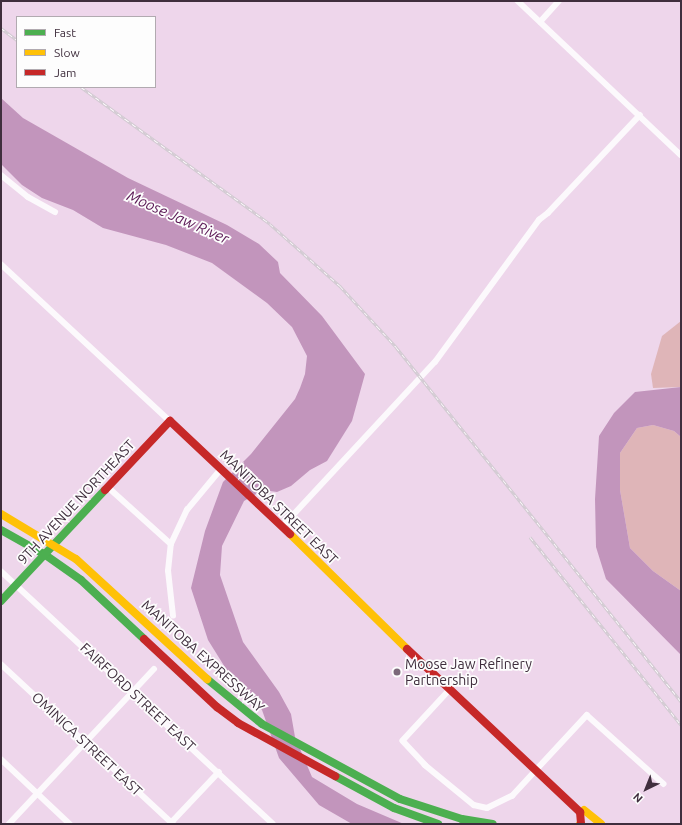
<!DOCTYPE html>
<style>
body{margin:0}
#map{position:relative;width:682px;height:825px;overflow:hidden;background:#eed6eb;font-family:Ubuntu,sans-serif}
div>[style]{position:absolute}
.green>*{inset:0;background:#dfb5b8}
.water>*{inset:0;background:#c295bc}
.street>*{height:5.5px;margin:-2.75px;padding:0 2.75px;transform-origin:2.75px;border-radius:2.75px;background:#fcf9fc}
.fast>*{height:8px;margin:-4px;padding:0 4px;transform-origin:4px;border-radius:4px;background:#4caf50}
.slow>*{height:8px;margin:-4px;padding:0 4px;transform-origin:4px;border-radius:4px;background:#ffc107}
.jam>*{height:8px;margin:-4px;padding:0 4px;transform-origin:4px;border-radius:4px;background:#c62828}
.rail>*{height:3px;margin-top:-1.5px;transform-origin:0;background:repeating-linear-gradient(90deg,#fdfdfd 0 4.5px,#d1cbd1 0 9px);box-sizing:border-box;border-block:1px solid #d1cbd1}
.dots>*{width:11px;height:11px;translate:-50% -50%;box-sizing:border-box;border:2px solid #fdfdfd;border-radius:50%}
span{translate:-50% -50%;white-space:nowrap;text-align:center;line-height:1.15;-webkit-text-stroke:3.5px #fdfdfd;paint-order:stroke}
.street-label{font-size:14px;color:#3f2e3d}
.poi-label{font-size:14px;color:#3f2e3d}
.left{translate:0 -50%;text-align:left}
.water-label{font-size:15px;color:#5a1754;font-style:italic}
.frame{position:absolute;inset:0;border:2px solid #3f2e3d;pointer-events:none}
.legend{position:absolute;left:16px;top:16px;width:140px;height:72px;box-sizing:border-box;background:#fdfdfd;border:1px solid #b1aab0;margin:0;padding:5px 7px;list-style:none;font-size:12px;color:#3f2e3d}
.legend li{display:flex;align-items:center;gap:8px;height:20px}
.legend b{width:20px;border:1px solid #b1aab0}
.north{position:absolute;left:626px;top:769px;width:40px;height:40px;-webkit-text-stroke:3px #fdfdfd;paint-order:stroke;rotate:223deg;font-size:11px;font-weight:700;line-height:16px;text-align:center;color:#3f2e3d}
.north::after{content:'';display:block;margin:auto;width:14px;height:18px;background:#3f2e3d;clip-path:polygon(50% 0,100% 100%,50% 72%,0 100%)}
</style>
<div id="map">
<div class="green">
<i style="clip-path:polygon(681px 321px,681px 387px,653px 388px,651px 374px,662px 336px)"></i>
<i style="clip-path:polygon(653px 425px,674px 431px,681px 437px,681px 591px,653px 571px,630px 548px,620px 490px,620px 453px,637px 428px)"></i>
</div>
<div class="water">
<i style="clip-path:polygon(1px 98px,23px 118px,128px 178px,227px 225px,259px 244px,278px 262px,280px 273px,322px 316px,365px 374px,352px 421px,327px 461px,310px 470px,291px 486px,277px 492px,263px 490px,244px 501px,222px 546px,220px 575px,243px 642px,279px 692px,291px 714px,295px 737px,312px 777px,357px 804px,404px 824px,352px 824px,319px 805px,279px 758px,262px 710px,247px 690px,236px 685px,208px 640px,191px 588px,205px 531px,223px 482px,251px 454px,295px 399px,300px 388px,305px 374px,307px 356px,292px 327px,267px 303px,212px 263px,166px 245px,103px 228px,73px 210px,42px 198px,22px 185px,1px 164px)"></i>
<i style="clip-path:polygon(681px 387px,681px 437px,674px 431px,653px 425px,637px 428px,620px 453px,620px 490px,630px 548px,653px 571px,681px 591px,681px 655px,606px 579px,596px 547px,595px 499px,599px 436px,614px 413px,635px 392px)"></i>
</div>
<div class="street">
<i style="left:518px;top:1px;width:224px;rotate:43.4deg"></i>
<i style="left:540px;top:22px;width:28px;rotate:-48deg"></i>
<i style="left:1px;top:175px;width:35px;rotate:39deg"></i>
<i style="left:28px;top:197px;width:31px;rotate:29deg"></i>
<i style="left:1px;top:264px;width:231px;rotate:42.9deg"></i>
<i style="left:108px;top:487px;width:85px;rotate:42.1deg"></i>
<i style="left:282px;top:527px;width:225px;rotate:-47.2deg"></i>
<i style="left:435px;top:362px;width:176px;rotate:-53.8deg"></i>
<i style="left:539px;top:220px;width:11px;rotate:-38deg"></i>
<i style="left:548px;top:213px;width:134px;rotate:-46.8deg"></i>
<i style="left:1px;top:571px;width:371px;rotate:42.9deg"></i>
<i style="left:173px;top:616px;width:45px;rotate:-96.3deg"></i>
<i style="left:168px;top:571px;width:27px;rotate:-84deg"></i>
<i style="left:171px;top:544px;width:38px;rotate:-65deg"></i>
<i style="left:187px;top:510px;width:53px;rotate:-50.3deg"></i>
<i style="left:1px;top:664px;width:235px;rotate:42.9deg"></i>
<i style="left:450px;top:690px;width:69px;rotate:132.7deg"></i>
<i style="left:403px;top:741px;width:33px;rotate:47deg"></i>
<i style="left:425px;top:765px;width:63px;rotate:39.2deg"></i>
<i style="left:474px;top:805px;width:13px;rotate:13deg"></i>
<i style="left:487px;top:808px;width:28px;rotate:-26deg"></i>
<i style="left:512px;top:796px;width:110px;rotate:-47.2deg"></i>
<i style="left:587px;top:715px;width:103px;rotate:41.9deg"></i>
<i style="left:1px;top:759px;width:95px;rotate:43.3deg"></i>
<i style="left:9px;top:824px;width:212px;rotate:-46.9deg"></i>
<i style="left:170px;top:824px;width:71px;rotate:-46.7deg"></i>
</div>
<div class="fast">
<i style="left:1px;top:530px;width:49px;rotate:29.2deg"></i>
<i style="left:44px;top:554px;width:45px;rotate:35.1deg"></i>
<i style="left:81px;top:580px;width:86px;rotate:43.1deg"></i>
<i style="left:1px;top:601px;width:152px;rotate:-46.9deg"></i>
<i style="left:207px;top:679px;width:71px;rotate:39.3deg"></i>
<i style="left:262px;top:724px;width:157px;rotate:28.5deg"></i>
<i style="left:400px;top:799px;width:65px;rotate:17.9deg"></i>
<i style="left:462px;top:819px;width:31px;rotate:9deg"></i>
<i style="left:335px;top:776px;width:67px;rotate:28.5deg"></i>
<i style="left:394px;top:808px;width:47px;rotate:20deg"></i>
</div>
<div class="slow">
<i style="left:1px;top:514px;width:87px;rotate:31deg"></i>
<i style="left:76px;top:559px;width:178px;rotate:42.5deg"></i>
<i style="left:290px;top:534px;width:164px;rotate:44.5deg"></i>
<i style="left:584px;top:810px;width:22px;rotate:39deg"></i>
<i style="left:580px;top:824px;width:1px;rotate:-45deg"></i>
</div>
<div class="jam">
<i style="left:105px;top:490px;width:95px;rotate:-46.7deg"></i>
<i style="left:170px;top:421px;width:165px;rotate:43.3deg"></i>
<i style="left:144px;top:639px;width:100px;rotate:43deg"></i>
<i style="left:217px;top:707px;width:26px;rotate:37deg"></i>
<i style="left:238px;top:723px;width:111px;rotate:28.7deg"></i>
<i style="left:407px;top:649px;width:238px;rotate:43.3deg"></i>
<i style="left:580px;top:812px;width:12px;rotate:85deg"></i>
</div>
<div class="rail">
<i style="left:1px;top:28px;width:20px;rotate:37deg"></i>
<i style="left:81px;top:87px;width:233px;rotate:35.9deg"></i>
<i style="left:270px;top:224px;width:94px;rotate:41.5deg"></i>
<i style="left:340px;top:286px;width:83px;rotate:47.4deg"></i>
<i style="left:396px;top:347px;width:455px;rotate:51.2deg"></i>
<i style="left:530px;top:537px;width:241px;rotate:51.2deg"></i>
</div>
<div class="dots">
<i style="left:397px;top:672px;background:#7c697a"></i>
</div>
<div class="street-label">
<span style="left:76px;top:502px;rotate:-47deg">9TH AVENUE NORTHEAST</span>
<span style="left:279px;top:507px;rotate:44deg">MANITOBA STREET EAST</span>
<span style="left:203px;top:656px;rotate:42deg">MANITOBA EXPRESSWAY</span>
<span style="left:138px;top:697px;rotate:43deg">FAIRFORD STREET EAST</span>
<span style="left:87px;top:744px;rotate:43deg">OMINICA STREET EAST</span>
</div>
<div class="poi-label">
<span class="left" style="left:405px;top:672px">Moose Jaw Refinery<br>Partnership</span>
</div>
<div class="water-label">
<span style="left:178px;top:217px;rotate:24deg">Moose Jaw River</span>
</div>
<div class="frame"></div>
<ul class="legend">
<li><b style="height:5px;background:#4caf50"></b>Fast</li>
<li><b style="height:5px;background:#ffc107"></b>Slow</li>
<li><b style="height:5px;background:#c62828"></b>Jam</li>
</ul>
<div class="north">N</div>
</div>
